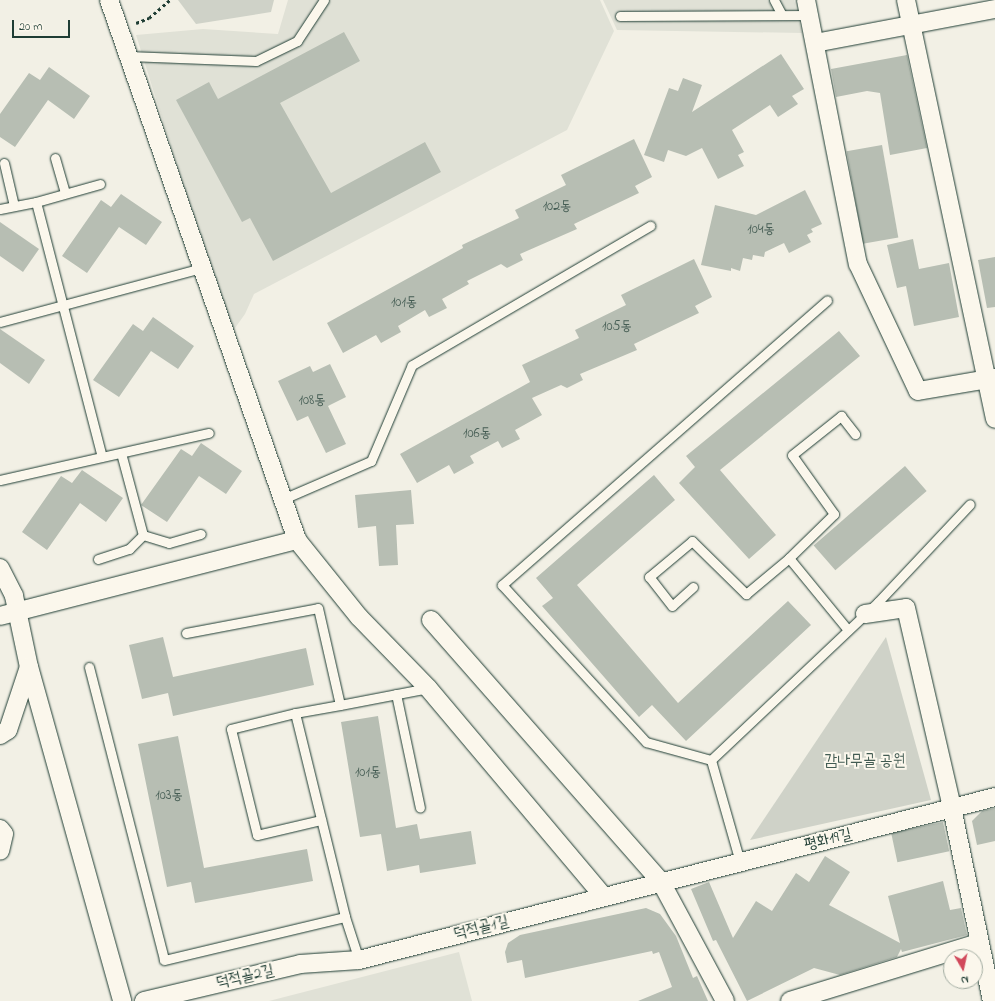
<!DOCTYPE html>
<meta charset="utf-8">
<style>
body{margin:0}
#map{position:relative;width:995px;height:1001px;overflow:hidden;background:#f2f0e5;font-family:"Indie Flower","Poor Story",sans-serif}
div>[style]{position:absolute}
.built>*{inset:0;background:#e0e1d6}
.green>*{inset:0;background:#cfd2c8}
.building>*{inset:0;background:#b7beb3;transform-origin:0 0}
.path>*{height:2.5px;margin-top:-1.25px;transform-origin:0;background:repeating-linear-gradient(90deg,#1f3d34 0 3px,transparent 0 6px)}
.roads{filter:drop-shadow(0 0 1px #1f3d34) drop-shadow(0 0 1px #1f3d34)}
.lane>*{height:9px;margin:-4.5px;padding:0 4.5px;transform-origin:4.5px;border-radius:4.5px;background:#fbf7ec}
.street>*{height:18px;margin:-9px;padding:0 9px;transform-origin:9px;border-radius:9px;background:#fbf7ec}
span{translate:-50% -50%;white-space:nowrap;text-align:center;line-height:1.15;-webkit-text-stroke:4px #fbf7ec;paint-order:stroke}
.number-label{font-size:14px;color:#455d54}
.number-label span{-webkit-text-stroke-width:0}
.park-label{font-size:16px;color:#425b52}
.street-label{font-size:16px;color:#1f3d34}
.north{position:absolute;left:943px;top:949px;width:40px;height:40px;box-sizing:border-box;background:#fbf7ec;border:1px solid #a3ada2;border-radius:50%;rotate:171deg;font-size:11px;font-weight:700;line-height:16px;text-align:center;color:#1f3d34}
.north::after{content:'';display:block;margin:auto;width:14px;height:18px;background:#d1495b;clip-path:polygon(50% 0,100% 100%,50% 72%,0 100%)}
.scale{position:absolute;left:12px;top:20px;width:58px;height:18px;box-sizing:border-box;border:2px solid #1f3d34;border-top:0;padding-left:5px;font-size:12px;line-height:14px;white-space:nowrap;color:#1f3d34;-webkit-text-stroke:3px #fbf7ec;paint-order:stroke}
</style>
<div id="map">
<div class="built">
<i style="clip-path:polygon(288px 0,600px 0,614px 31px,567px 130px,254px 294px,245px 314px,230px 335px,136px 35px,203px 29px,278px 34px)"></i>
<i style="clip-path:polygon(603px 0,794px 0,802px 33px,617px 30px)"></i>
<i style="clip-path:polygon(459px 952px,472px 1001px,269px 1001px)"></i>
</div>
<div class="green">
<i style="clip-path:polygon(178px 0,274px 0,271px 12px,196px 24px)"></i>
<i style="clip-path:polygon(886px 637px,931px 800px,750px 840px)"></i>
</div>
<div class="building">
<i style="clip-path:polygon(344px 32px,360px 61px,280px 103px,331px 193px,425px 142px,441px 172px,273px 261px,250px 218px,242px 222px,176px 100px,209px 82px,218px 99px)"></i>
<i style="clip-path:polygon(781px 54px,804px 89px,792px 96px,798px 104px,778px 117px,770px 105px,732px 130px,744px 152px,738px 155px,744px 166px,718px 179px,702px 148px,686px 156px,668px 150px,664px 162px,644px 155px,669px 88px,678px 91px,683px 78px,702px 85px,692px 112px)"></i>
<i style="clip-path:polygon(907px 55px,927px 148px,890px 155px,880px 93px,867px 91px,836px 97px,831px 69px)"></i>
<i style="clip-path:polygon(49px 67px,90px 96px,74px 119px,48px 100px,15px 147px,0 137px,0 114px,29px 73px,40px 80px)"></i>
<i style="clip-path:polygon(634px 139px,652px 177px,635px 186px,639px 193px,574px 224px,577px 229px,520px 254px,523px 260px,507px 268px,501px 264px,467px 281px,469px 284px,442px 299px,447px 308px,429px 317px,425px 310px,398px 326px,401px 332px,381px 343px,376px 335px,343px 353px,327px 323px,463px 248px,462px 245px,519px 218px,515px 210px,566px 185px,561px 175px)"></i>
<i style="left:882px;top:145px;width:94px;height:36px;rotate:80deg"></i>
<i style="clip-path:polygon(805px 190px,822px 224px,811px 229px,813px 232px,807px 235px,811px 242px,789px 253px,784px 243px,765px 252px,764px 257px,753px 255px,752px 260px,743px 258px,740px 271px,731px 268px,731px 271px,701px 265px,715px 205px,756px 215px)"></i>
<i style="clip-path:polygon(121px 194px,162px 222px,146px 245px,119px 227px,87px 273px,62px 256px,101px 200px,111px 207px)"></i>
<i style="clip-path:polygon(0 222px,39px 249px,23px 272px,0 256px)"></i>
<i style="clip-path:polygon(913px 239px,919px 269px,949px 263px,959px 317px,914px 326px,906px 286px,897px 288px,887px 245px)"></i>
<i style="clip-path:polygon(995px 257px,995px 307px,987px 308px,978px 260px)"></i>
<i style="clip-path:polygon(694px 259px,712px 297px,695px 306px,699px 313px,634px 344px,637px 350px,580px 374px,583px 380px,567px 388px,561px 385px,532px 398px,542px 415px,515px 430px,520px 439px,502px 448px,498px 441px,470px 456px,474px 463px,454px 474px,449px 465px,417px 483px,400px 454px,530px 382px,522px 365px,579px 338px,575px 330px,626px 305px,621px 295px)"></i>
<i style="clip-path:polygon(153px 317px,194px 346px,178px 369px,151px 351px,119px 397px,93px 380px,133px 324px,143px 331px)"></i>
<i style="clip-path:polygon(0 329px,45px 360px,29px 384px,0 363px)"></i>
<i style="clip-path:polygon(839px 331px,860px 356px,720px 470px,776px 535px,749px 559px,679px 483px,695px 467px,686px 456px)"></i>
<i style="clip-path:polygon(330px 364px,346px 397px,328px 406px,346px 444px,326px 453px,308px 416px,297px 421px,278px 381px,310px 366px,313px 372px)"></i>
<i style="clip-path:polygon(201px 443px,242px 471px,226px 494px,199px 476px,167px 522px,141px 505px,181px 449px,192px 456px)"></i>
<i style="left:905px;top:466px;width:33px;height:121px;rotate:49deg"></i>
<i style="clip-path:polygon(82px 470px,123px 498px,106px 522px,80px 503px,47px 550px,22px 532px,61px 476px,72px 483px)"></i>
<i style="clip-path:polygon(654px 475px,675px 500px,577px 585px,678px 703px,788px 601px,811px 625px,686px 741px,652px 705px,639px 717px,542px 606px,553px 598px,536px 578px)"></i>
<i style="clip-path:polygon(411px 490px,414px 524px,396px 525px,398px 565px,379px 566px,376px 526px,358px 528px,355px 495px)"></i>
<i style="clip-path:polygon(163px 637px,173px 677px,306px 648px,314px 685px,173px 716px,168px 693px,142px 699px,129px 645px)"></i>
<i style="clip-path:polygon(378px 716px,396px 828px,417px 824px,420px 839px,471px 831px,476px 864px,420px 873px,419px 865px,387px 871px,381px 834px,360px 837px,341px 722px)"></i>
<i style="clip-path:polygon(178px 736px,204px 868px,307px 849px,313px 881px,195px 903px,191px 882px,167px 887px,138px 744px)"></i>
<i style="clip-path:polygon(995px 808px,995px 841px,977px 845px,972px 821px,982px 811px)"></i>
<i style="left:943px;top:822px;width:30px;height:53px;rotate:78deg"></i>
<i style="clip-path:polygon(825px 856px,850px 872px,829px 905px,900px 943px,888px 896px,943px 881px,950px 910px,961px 908px,967px 935px,902px 952px,901px 949px,897px 957px,840px 975px,814px 968px,747px 1001px,716px 940px,713px 941px,691px 889px,709px 882px,733px 938px,756px 901px,772px 911px,796px 873px,809px 882px)"></i>
<i style="clip-path:polygon(646px 908px,660px 914px,676px 936px,693px 978px,697px 976px,708px 1001px,638px 1001px,672px 987px,659px 952px,653px 954px,652px 951px,525px 978px,522px 960px,507px 963px,505px 952px,508px 943px,520px 935px)"></i>
</div>
<div class="path">
<i style="left:136px;top:23px;width:14px;rotate:-21deg"></i>
<i style="left:149px;top:18px;width:28px;rotate:-41deg"></i>
</div>
<div class="roads">
<div class="lane">
<i style="left:774px;top:0;width:17px;rotate:62deg"></i>
<i style="left:620px;top:16px;width:189px;rotate:-0.3deg"></i>
<i style="left:128px;top:56px;width:128px;rotate:2.2deg"></i>
<i style="left:256px;top:61px;width:46px;rotate:-26deg"></i>
<i style="left:297px;top:41px;width:49px;rotate:-56.6deg"></i>
<i style="left:55px;top:158px;width:36px;rotate:74deg"></i>
<i style="left:4px;top:163px;width:44px;rotate:76.9deg"></i>
<i style="left:100px;top:184px;width:66px;rotate:164.3deg"></i>
<i style="left:36px;top:202px;width:263px;rotate:75.5deg"></i>
<i style="left:0;top:209px;width:37px;rotate:-11deg"></i>
<i style="left:0;top:322px;width:209px;rotate:-15deg"></i>
<i style="left:121px;top:453px;width:85px;rotate:75deg"></i>
<i style="left:143px;top:535px;width:27px;rotate:17deg"></i>
<i style="left:169px;top:543px;width:33px;rotate:-16deg"></i>
<i style="left:0;top:480px;width:214px;rotate:-12.7deg"></i>
<i style="left:283px;top:499px;width:96px;rotate:-23.4deg"></i>
<i style="left:371px;top:461px;width:104px;rotate:-66.9deg"></i>
<i style="left:412px;top:365px;width:276px;rotate:-30.3deg"></i>
<i style="left:98px;top:559px;width:33px;rotate:-18deg"></i>
<i style="left:129px;top:549px;width:20px;rotate:-45deg"></i>
<i style="left:693px;top:587px;width:28px;rotate:138deg"></i>
<i style="left:672px;top:606px;width:37px;rotate:-128deg"></i>
<i style="left:649px;top:577px;width:56px;rotate:-39.9deg"></i>
<i style="left:692px;top:541px;width:76px;rotate:44.5deg"></i>
<i style="left:746px;top:594px;width:56px;rotate:-39.9deg"></i>
<i style="left:848px;top:630px;width:93px;rotate:-129.3deg"></i>
<i style="left:789px;top:558px;width:63px;rotate:-44.4deg"></i>
<i style="left:834px;top:514px;width:72px;rotate:-125.4deg"></i>
<i style="left:792px;top:455px;width:63px;rotate:-38.5deg"></i>
<i style="left:841px;top:416px;width:23px;rotate:52deg"></i>
<i style="left:186px;top:633px;width:134px;rotate:-10.7deg"></i>
<i style="left:318px;top:608px;width:99px;rotate:77.2deg"></i>
<i style="left:340px;top:705px;width:46px;rotate:169.9deg"></i>
<i style="left:295px;top:713px;width:210px;rotate:76.2deg"></i>
<i style="left:345px;top:917px;width:45px;rotate:72deg"></i>
<i style="left:89px;top:667px;width:302px;rotate:75.6deg"></i>
<i style="left:164px;top:960px;width:186px;rotate:-13.4deg"></i>
<i style="left:396px;top:694px;width:116px;rotate:78.1deg"></i>
<i style="left:340px;top:705px;width:90px;rotate:-10.9deg"></i>
<i style="left:295px;top:713px;width:66px;rotate:166deg"></i>
<i style="left:231px;top:729px;width:109px;rotate:76.2deg"></i>
<i style="left:257px;top:835px;width:66px;rotate:-13.2deg"></i>
<i style="left:711px;top:760px;width:230px;rotate:-43.4deg"></i>
<i style="left:878px;top:602px;width:134px;rotate:-46.8deg"></i>
<i style="left:740px;top:862px;width:106px;rotate:-105.9deg"></i>
<i style="left:711px;top:760px;width:67px;rotate:-164.5deg"></i>
<i style="left:646px;top:742px;width:213px;rotate:-132.5deg"></i>
<i style="left:502px;top:585px;width:432px;rotate:-41.2deg"></i>
</div>
<div class="street">
<i style="left:109px;top:0;width:572px;rotate:70.8deg"></i>
<i style="left:297px;top:540px;width:99px;rotate:51.2deg"></i>
<i style="left:359px;top:617px;width:99px;rotate:45.8deg"></i>
<i style="left:428px;top:688px;width:273px;rotate:49.9deg"></i>
<i style="left:806px;top:0;width:269px;rotate:78.9deg"></i>
<i style="left:858px;top:264px;width:140px;rotate:64.7deg"></i>
<i style="left:918px;top:391px;width:78px;rotate:-9.6deg"></i>
<i style="left:906px;top:0;width:428px;rotate:78deg"></i>
<i style="left:815px;top:43px;width:183px;rotate:-10.7deg"></i>
<i style="left:0;top:568px;width:31px;rotate:63deg"></i>
<i style="left:14px;top:596px;width:73px;rotate:78.1deg"></i>
<i style="left:29px;top:667px;width:347px;rotate:74.4deg"></i>
<i style="left:865px;top:614px;width:41px;rotate:-8.3deg"></i>
<i style="left:906px;top:608px;width:205px;rotate:77deg"></i>
<i style="left:952px;top:808px;width:197px;rotate:78.3deg"></i>
<i style="left:0;top:616px;width:307px;rotate:-14.4deg"></i>
<i style="left:431px;top:620px;width:349px;rotate:48.7deg"></i>
<i style="left:661px;top:882px;width:135px;rotate:61.7deg"></i>
<i style="left:0;top:735px;width:9px;rotate:-32deg"></i>
<i style="left:8px;top:730px;width:66px;rotate:-71.6deg"></i>
<i style="left:0;top:829px;width:6px;rotate:51deg"></i>
<i style="left:4px;top:834px;width:17px;rotate:103deg"></i>
<i style="left:144px;top:1001px;width:160px;rotate:-13.3deg"></i>
<i style="left:300px;top:964px;width:59px;rotate:-3.9deg"></i>
<i style="left:359px;top:960px;width:657px;rotate:-14.37deg"></i>
<i style="left:790px;top:1001px;width:197px;rotate:-17.1deg"></i>
</div>
</div>
<div class="number-label">
<span style="left:557px;top:207px">102동</span>
<span style="left:761px;top:230px">104동</span>
<span style="left:404px;top:303px">101동</span>
<span style="left:617px;top:327px">105동</span>
<span style="left:312px;top:401px">108동</span>
<span style="left:477px;top:434px">106동</span>
<span style="left:368px;top:773px">101동</span>
<span style="left:169px;top:796px">103동</span>
</div>
<div class="park-label">
<span style="left:865px;top:761px">감나무골 공원</span>
</div>
<div class="street-label">
<span style="left:828px;top:840px;rotate:-14deg">평화19길</span>
<span style="left:481px;top:928px;rotate:-14deg">덕적골1길</span>
<span style="left:245px;top:977px;rotate:-13deg">덕적골2길</span>
</div>
<div class="north">N</div>
<div class="scale">20 m</div>
</div>
